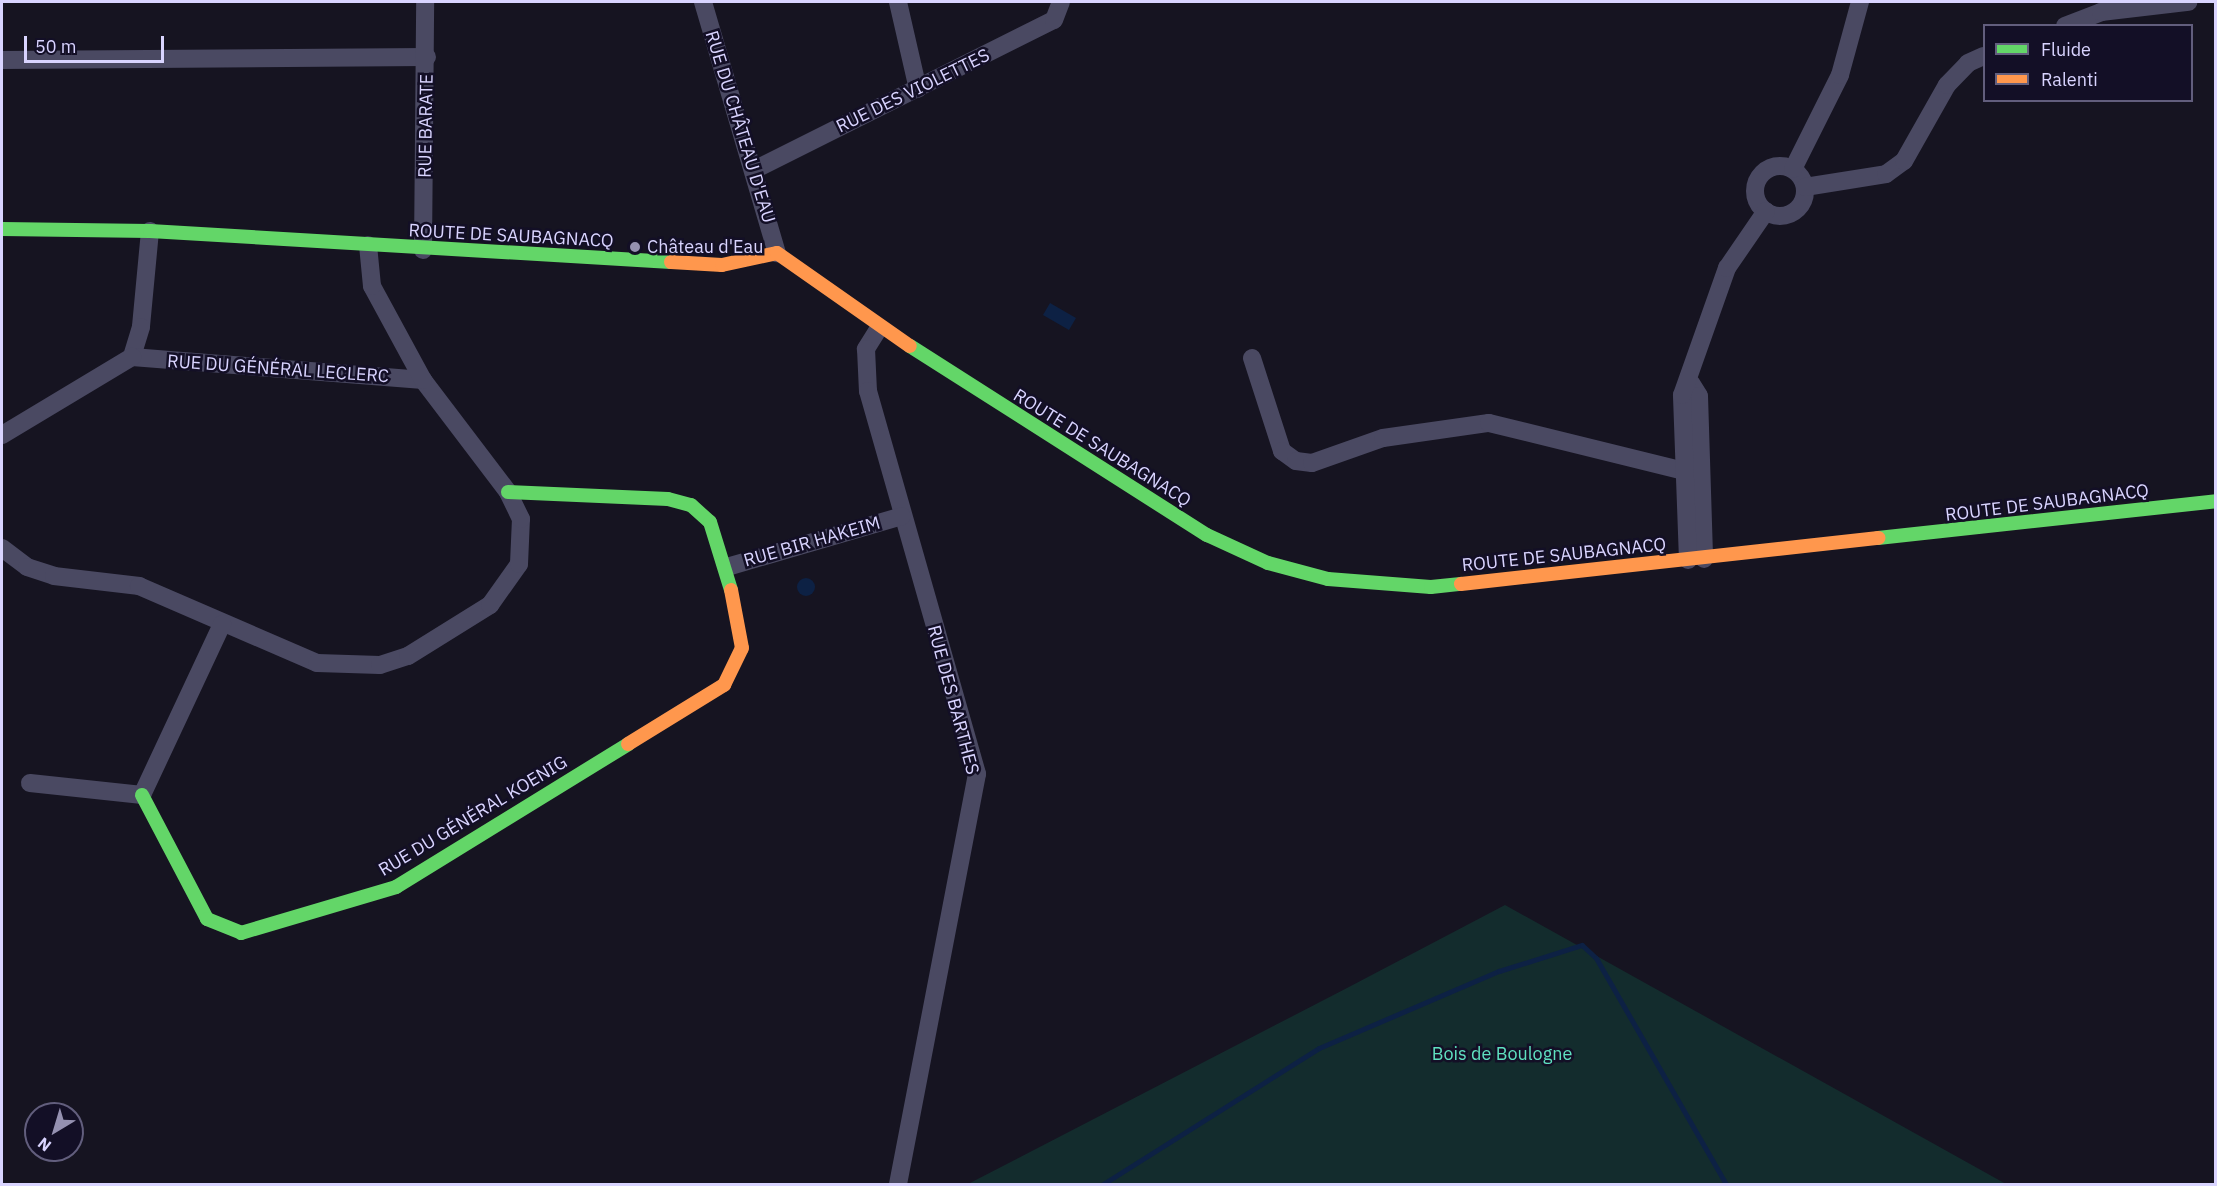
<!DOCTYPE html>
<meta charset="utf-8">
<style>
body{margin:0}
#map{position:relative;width:2217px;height:1186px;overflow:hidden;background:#161421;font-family:"IBM Plex Sans",sans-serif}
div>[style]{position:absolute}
.green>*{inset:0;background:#132c2d}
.water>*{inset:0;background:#0d2144;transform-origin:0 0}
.round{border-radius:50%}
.stream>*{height:5px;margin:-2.5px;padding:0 2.5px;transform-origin:2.5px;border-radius:2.5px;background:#0d2144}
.street>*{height:18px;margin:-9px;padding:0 9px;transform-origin:9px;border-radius:9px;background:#4a4962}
.street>.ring{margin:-9px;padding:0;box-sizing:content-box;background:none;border:18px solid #4a4962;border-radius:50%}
.fast>*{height:14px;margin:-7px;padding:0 7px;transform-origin:7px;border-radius:7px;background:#63d668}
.slow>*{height:14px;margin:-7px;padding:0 7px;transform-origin:7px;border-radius:7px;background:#ff974d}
.dots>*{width:16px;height:16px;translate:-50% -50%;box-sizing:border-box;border:3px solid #130f26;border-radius:50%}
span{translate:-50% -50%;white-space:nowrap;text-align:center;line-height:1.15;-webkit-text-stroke:5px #130f26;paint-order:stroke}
.street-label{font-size:18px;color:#d9d4ff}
.poi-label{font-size:18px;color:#d9d4ff}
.left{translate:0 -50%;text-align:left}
.park-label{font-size:18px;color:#5fe0c0}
.frame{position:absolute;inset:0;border:3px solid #d9d4ff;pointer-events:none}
.legend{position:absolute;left:1983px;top:24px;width:210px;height:78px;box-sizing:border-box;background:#130f26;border:2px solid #625e7d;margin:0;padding:8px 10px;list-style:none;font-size:18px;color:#d9d4ff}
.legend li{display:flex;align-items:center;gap:12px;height:30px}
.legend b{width:30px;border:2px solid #625e7d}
.north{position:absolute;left:24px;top:1102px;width:60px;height:60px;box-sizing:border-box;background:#130f26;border:2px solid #625e7d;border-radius:50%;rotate:218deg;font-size:16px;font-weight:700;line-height:24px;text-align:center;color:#d9d4ff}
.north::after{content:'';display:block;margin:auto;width:21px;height:27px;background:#9591b1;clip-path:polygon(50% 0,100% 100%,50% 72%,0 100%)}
.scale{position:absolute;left:24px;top:36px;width:140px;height:27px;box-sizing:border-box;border:3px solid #d9d4ff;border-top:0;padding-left:8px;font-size:18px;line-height:21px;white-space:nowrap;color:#d9d4ff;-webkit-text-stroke:4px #130f26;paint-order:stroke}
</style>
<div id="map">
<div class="green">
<i style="clip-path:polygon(1505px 905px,2006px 1184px,968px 1184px,1347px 988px)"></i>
</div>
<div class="water">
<i style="left:1050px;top:303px;width:30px;height:14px;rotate:30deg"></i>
<i class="round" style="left:797px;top:578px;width:18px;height:18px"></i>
</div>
<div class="stream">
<i style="left:1103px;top:1184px;width:255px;rotate:-32.2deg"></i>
<i style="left:1319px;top:1048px;width:196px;rotate:-23.2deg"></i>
<i style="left:1499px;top:971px;width:87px;rotate:-17.4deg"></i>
<i style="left:1582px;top:945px;width:19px;rotate:43deg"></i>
<i style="left:1596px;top:958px;width:261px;rotate:60.1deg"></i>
</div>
<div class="street">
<i style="left:703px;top:2px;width:262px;rotate:73.6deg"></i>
<i style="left:898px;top:2px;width:89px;rotate:77.1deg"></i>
<i style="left:2065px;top:26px;width:39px;rotate:-21deg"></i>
<i style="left:2101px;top:12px;width:88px;rotate:-6.6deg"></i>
<i style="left:2px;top:60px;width:425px;rotate:-0.4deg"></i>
<i class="ring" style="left:1755px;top:166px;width:32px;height:32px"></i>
<i style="left:1793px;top:169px;width:105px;rotate:-63.4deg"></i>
<i style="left:1840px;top:75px;width:76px;rotate:-74.7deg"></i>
<i style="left:754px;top:170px;width:335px;rotate:-26.6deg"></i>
<i style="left:1054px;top:20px;width:19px;rotate:-69deg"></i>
<i style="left:1805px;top:187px;width:82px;rotate:-9.1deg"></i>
<i style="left:1886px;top:174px;width:22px;rotate:-36deg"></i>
<i style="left:1904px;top:161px;width:87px;rotate:-60.5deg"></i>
<i style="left:1947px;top:85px;width:30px;rotate:-46deg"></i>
<i style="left:1968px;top:63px;width:17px;rotate:-24deg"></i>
<i style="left:150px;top:231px;width:96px;rotate:95.4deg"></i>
<i style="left:141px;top:327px;width:31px;rotate:107deg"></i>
<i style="left:132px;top:357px;width:292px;rotate:4.5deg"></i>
<i style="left:423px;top:250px;width:248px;rotate:-89.5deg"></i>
<i style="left:879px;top:328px;width:25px;rotate:122deg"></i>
<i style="left:866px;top:349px;width:42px;rotate:87.3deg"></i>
<i style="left:868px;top:391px;width:398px;rotate:74.1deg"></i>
<i style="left:977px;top:774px;width:418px;rotate:100.9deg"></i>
<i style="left:1252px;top:358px;width:98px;rotate:72.1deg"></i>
<i style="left:1282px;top:451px;width:17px;rotate:36deg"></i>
<i style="left:1296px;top:461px;width:16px;rotate:7deg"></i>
<i style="left:1312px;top:463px;width:75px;rotate:-19.4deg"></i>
<i style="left:1383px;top:438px;width:107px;rotate:-8.1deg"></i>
<i style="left:1489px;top:423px;width:202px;rotate:13.8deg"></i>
<i style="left:1691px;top:383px;width:15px;rotate:58deg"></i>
<i style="left:1699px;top:396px;width:163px;rotate:88.2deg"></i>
<i style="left:2px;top:435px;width:152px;rotate:-31deg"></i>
<i style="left:2px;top:548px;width:31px;rotate:37deg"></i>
<i style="left:27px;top:567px;width:28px;rotate:18deg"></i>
<i style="left:54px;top:576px;width:86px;rotate:6.7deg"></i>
<i style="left:139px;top:586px;width:194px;rotate:23.4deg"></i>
<i style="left:317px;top:663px;width:63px;rotate:1.8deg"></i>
<i style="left:380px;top:665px;width:29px;rotate:-18deg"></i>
<i style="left:408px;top:656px;width:97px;rotate:-31.9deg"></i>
<i style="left:490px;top:605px;width:50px;rotate:-54.7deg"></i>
<i style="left:519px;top:564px;width:45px;rotate:-87.5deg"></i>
<i style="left:521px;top:519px;width:30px;rotate:-116deg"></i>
<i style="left:508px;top:492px;width:141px;rotate:-127.2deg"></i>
<i style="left:423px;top:380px;width:107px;rotate:-118.5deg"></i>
<i style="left:372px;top:286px;width:41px;rotate:-95.6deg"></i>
<i style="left:1688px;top:560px;width:165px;rotate:-92.1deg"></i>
<i style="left:1682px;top:395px;width:135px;rotate:-70.5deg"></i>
<i style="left:1727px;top:268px;width:69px;rotate:-55.6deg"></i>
<i style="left:727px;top:567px;width:182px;rotate:-16.2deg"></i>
<i style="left:30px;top:783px;width:113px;rotate:6.1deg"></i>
<i style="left:142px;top:795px;width:189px;rotate:-64.9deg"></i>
</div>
<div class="fast">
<i style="left:2px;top:229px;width:148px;rotate:0.8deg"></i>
<i style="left:150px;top:231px;width:522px;rotate:3.41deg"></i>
<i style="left:910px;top:346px;width:352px;rotate:32.5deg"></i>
<i style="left:1207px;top:535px;width:67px;rotate:24.7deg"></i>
<i style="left:1268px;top:563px;width:62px;rotate:14.9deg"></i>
<i style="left:1328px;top:579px;width:103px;rotate:4.4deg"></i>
<i style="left:1431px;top:587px;width:30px;rotate:-6deg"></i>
<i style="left:508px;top:492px;width:160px;rotate:2.5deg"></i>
<i style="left:668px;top:499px;width:24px;rotate:15deg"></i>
<i style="left:691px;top:505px;width:25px;rotate:42deg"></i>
<i style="left:710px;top:522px;width:71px;rotate:72.8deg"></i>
<i style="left:1878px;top:538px;width:340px;rotate:-6.2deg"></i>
<i style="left:142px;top:795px;width:140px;rotate:62.3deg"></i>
<i style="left:207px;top:919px;width:37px;rotate:22deg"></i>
<i style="left:241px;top:933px;width:162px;rotate:-16.5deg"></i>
<i style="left:396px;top:887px;width:273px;rotate:-31.6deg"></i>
</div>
<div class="slow">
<i style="left:671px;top:262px;width:51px;rotate:3.4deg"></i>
<i style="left:722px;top:265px;width:56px;rotate:-12.3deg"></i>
<i style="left:777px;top:253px;width:162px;rotate:35deg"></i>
<i style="left:1461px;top:584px;width:420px;rotate:-6.3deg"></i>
<i style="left:628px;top:744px;width:113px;rotate:-31.6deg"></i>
<i style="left:724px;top:685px;width:41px;rotate:-64.1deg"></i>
<i style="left:742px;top:648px;width:59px;rotate:-100.7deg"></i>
</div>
<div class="dots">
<i style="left:635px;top:247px;background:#9591b1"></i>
</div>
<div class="street-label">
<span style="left:913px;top:91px;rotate:-26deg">RUE DES VIOLETTES</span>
<span style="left:426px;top:126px;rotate:-89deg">RUE BARATE</span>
<span style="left:740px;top:127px;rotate:73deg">RUE DU CHÂTEAU D'EAU</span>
<span style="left:511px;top:236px;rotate:3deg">ROUTE DE SAUBAGNACQ</span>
<span style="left:278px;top:369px;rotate:4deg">RUE DU GÉNÉRAL LECLERC</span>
<span style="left:1102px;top:448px;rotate:32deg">ROUTE DE SAUBAGNACQ</span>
<span style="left:2047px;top:503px;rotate:-7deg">ROUTE DE SAUBAGNACQ</span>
<span style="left:812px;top:542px;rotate:-16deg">RUE BIR HAKEIM</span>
<span style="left:1564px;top:555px;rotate:-6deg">ROUTE DE SAUBAGNACQ</span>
<span style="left:953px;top:700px;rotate:75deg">RUE DES BARTHES</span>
<span style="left:473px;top:816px;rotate:-31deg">RUE DU GÉNÉRAL KOENIG</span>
</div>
<div class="poi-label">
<span class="left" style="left:647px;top:247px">Château d'Eau</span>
</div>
<div class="park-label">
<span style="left:1502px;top:1054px">Bois de Boulogne</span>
</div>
<div class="frame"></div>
<ul class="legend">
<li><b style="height:8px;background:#63d668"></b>Fluide</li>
<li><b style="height:8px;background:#ff974d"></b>Ralenti</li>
</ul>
<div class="north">N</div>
<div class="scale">50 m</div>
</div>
